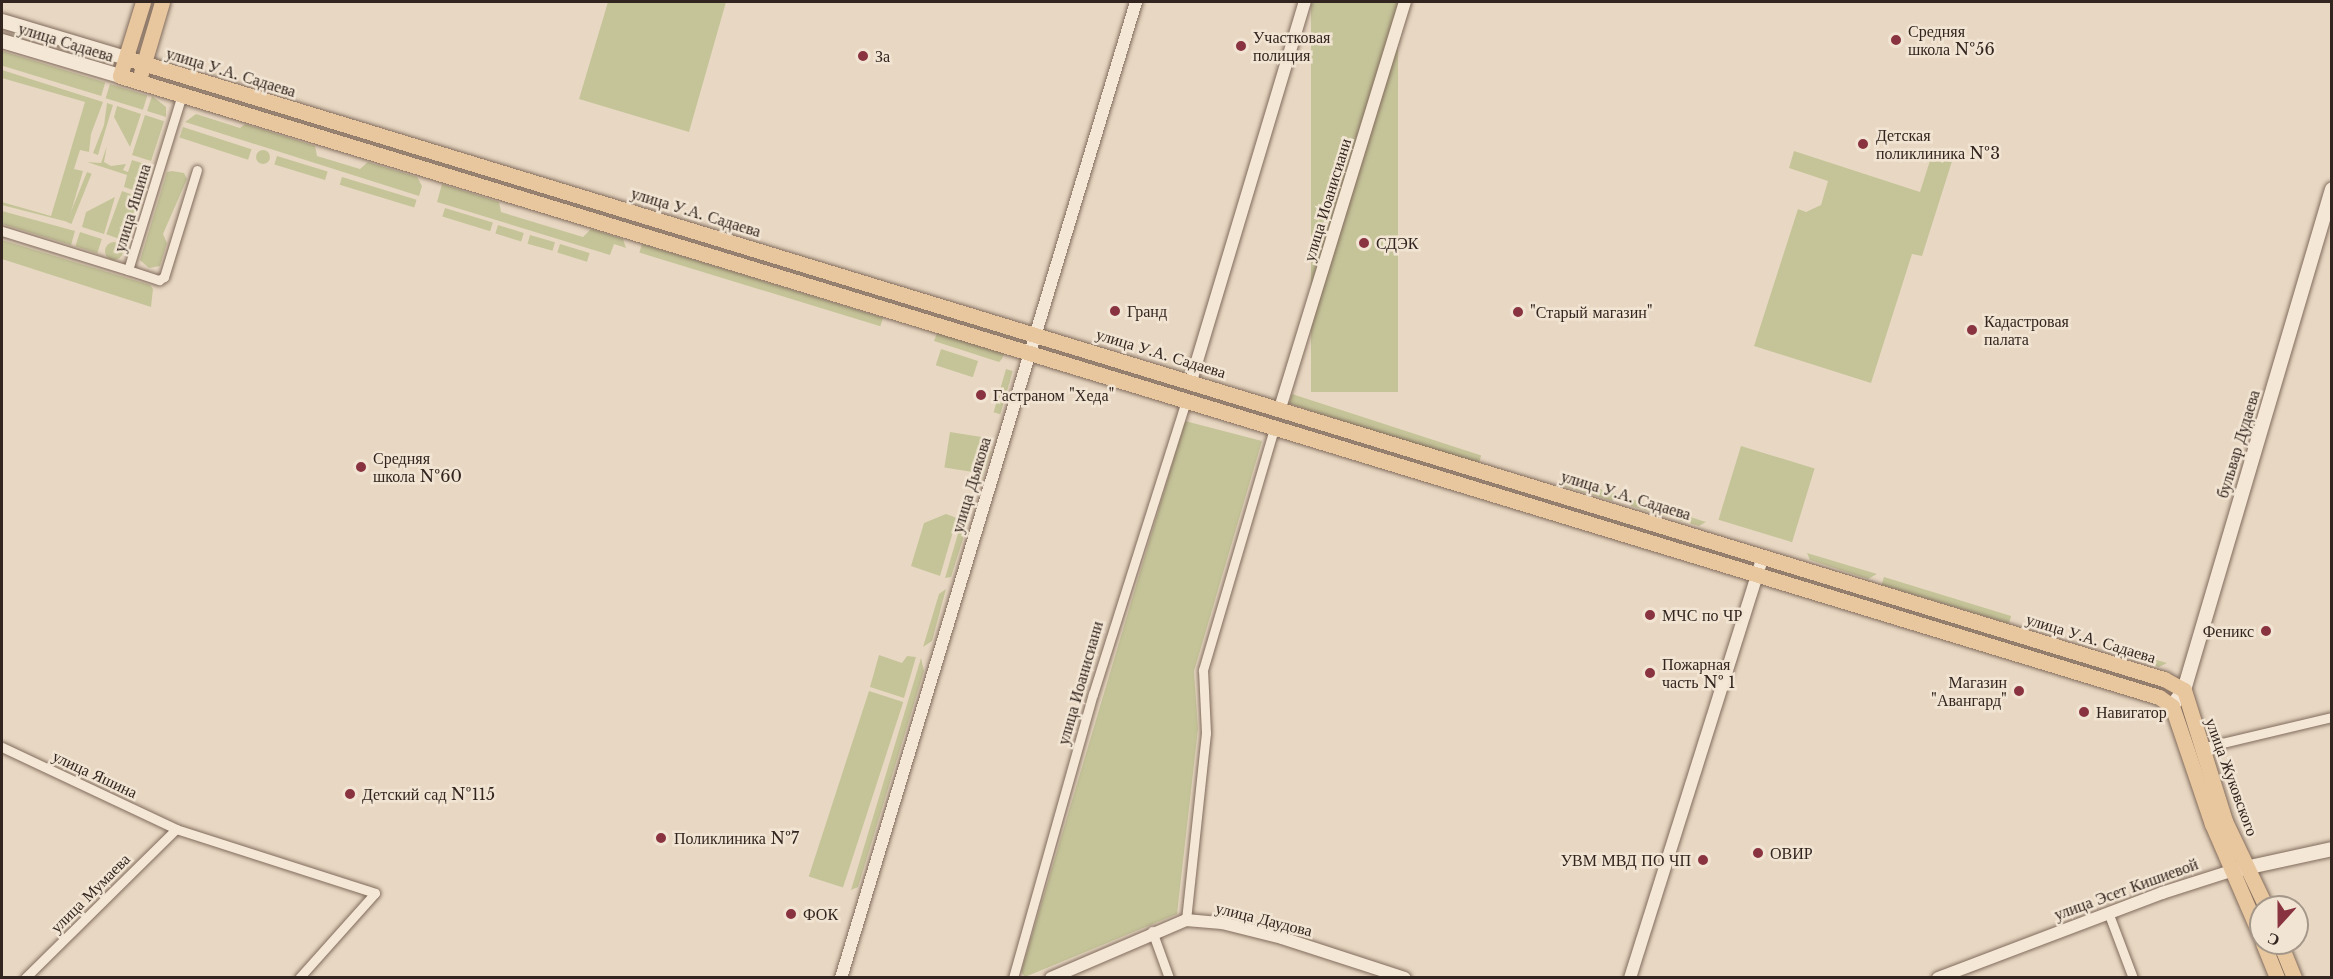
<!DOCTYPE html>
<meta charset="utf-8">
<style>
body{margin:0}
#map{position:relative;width:2333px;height:979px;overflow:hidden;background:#e8d8c3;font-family:"Libre Baskerville",serif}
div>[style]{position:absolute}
.green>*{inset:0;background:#c5c499;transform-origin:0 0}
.round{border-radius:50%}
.roads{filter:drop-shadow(0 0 2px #816b5c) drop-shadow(0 0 2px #816b5c)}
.minor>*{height:9px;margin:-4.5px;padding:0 4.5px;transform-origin:4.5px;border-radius:4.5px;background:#f4e7d6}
.tertiary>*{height:12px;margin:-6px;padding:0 6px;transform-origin:6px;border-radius:6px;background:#f4e7d6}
.secondary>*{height:14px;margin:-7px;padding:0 7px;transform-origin:7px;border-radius:7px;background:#f4e7d6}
.primary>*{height:15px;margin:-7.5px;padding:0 7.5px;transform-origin:7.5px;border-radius:7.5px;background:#e8c79f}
.dots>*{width:16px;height:16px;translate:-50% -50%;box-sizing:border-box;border:3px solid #f1e4d2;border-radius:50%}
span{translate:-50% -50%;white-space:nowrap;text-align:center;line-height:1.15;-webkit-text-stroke:5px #f1e4d2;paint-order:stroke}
.poi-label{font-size:16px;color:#32251f}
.left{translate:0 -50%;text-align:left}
.right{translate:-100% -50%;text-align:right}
.street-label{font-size:16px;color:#32251f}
.frame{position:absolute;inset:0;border:3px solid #32251f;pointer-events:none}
.north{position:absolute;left:2249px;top:895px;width:60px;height:60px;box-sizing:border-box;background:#f1e4d2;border:2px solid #a5988a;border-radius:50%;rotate:201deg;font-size:16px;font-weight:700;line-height:24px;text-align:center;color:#32251f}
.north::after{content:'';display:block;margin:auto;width:21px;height:27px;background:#893340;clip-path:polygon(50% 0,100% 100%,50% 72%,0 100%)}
</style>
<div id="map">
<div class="green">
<i style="clip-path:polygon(608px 2px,726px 2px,689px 132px,579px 99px)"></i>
<i style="left:1311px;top:2px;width:87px;height:390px"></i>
<i style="left:2px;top:51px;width:108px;height:14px;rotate:17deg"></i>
<i style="clip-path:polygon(2px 70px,103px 102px,91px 134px,89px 152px,80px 150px,74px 169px,83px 171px,68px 222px,2px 205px,2px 202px,51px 216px,85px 102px,2px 78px)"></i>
<i style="left:110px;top:84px;width:39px;height:15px;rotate:17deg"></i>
<i style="clip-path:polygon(152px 96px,166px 107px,166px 117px,147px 111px)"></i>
<i style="clip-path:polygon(107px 103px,113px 105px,98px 155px,93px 153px,104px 125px)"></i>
<i style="clip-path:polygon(117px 106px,141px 114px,130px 147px,114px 117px)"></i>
<i style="clip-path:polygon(196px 114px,240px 128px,245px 124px,315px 146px,317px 156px,360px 169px,368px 162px,417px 177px,422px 186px,419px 196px,185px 122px)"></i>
<i style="left:145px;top:115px;width:20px;height:42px;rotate:18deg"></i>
<i style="left:183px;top:127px;width:72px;height:11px;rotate:18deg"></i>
<i style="clip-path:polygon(107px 146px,104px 162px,111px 166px,126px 164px,123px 170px,128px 172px,132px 160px,151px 166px,142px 193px,124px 187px,127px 175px,87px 162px,101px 163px)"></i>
<i style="clip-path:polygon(1934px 148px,1954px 155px,1922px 256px,1912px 254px,1871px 383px,1754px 346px,1798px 209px,1806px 212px,1821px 205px,1828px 181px,1789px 168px,1794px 151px,1920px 192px)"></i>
<i class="round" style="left:256px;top:150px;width:14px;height:14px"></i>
<i style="left:277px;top:156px;width:53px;height:9px;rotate:17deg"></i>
<i style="clip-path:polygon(172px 171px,184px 173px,187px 179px,163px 234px,167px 243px,160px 266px,149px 268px,140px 260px,167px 172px)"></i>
<i style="left:87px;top:172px;width:5px;height:54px;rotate:22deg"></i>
<i style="left:342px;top:177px;width:78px;height:8px;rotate:17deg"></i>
<i style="clip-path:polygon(442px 184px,499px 202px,501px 212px,583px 237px,591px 229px,623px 239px,626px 248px,614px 244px,610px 255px,437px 202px)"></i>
<i style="left:122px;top:191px;width:20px;height:46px;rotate:20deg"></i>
<i style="clip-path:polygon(115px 197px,104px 234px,82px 227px,86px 212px)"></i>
<i style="left:445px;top:208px;width:50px;height:9px;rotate:17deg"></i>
<i style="clip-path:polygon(2px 211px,75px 231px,71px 245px,2px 224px)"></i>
<i style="left:498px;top:225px;width:27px;height:9px;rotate:17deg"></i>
<i style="left:80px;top:232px;width:23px;height:15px;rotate:18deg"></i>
<i style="left:530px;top:235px;width:26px;height:9px;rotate:16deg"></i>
<i style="clip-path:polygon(2px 240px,150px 285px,153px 289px,151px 307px,2px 259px)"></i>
<i class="round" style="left:105px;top:242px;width:18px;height:18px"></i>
<i style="left:560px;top:244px;width:31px;height:9px;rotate:17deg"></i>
<i style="left:642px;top:244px;width:252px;height:9px;rotate:17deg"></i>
<i style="clip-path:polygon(937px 333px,1004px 354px,1002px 359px,999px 362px,934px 341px)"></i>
<i style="left:941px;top:349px;width:39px;height:17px;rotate:18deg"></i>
<i style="left:1006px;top:369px;width:7px;height:45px;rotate:16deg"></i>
<i style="left:1292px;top:394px;width:199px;height:10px;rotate:18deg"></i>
<i style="clip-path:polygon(1185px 421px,1262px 441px,1194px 671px,1198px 729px,1177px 914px,1025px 977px,1021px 972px)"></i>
<i style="left:950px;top:432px;width:32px;height:36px;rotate:9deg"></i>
<i style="clip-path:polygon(986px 439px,991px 452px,982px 479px,974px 477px)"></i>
<i style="left:1741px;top:446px;width:77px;height:77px;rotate:17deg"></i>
<i style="clip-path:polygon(1563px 478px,1621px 495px,1612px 501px,1564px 486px)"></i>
<i style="clip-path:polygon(1629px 498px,1706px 522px,1699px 526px,1631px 506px)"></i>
<i style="clip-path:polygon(946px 514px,957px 518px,940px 576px,911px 566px,924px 523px)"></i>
<i style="clip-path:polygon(962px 520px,967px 526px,951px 577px,945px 578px)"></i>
<i style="clip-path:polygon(1807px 553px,1877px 574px,1868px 579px,1810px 560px)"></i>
<i style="left:1884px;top:577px;width:133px;height:8px;rotate:17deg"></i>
<i style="clip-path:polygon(946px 589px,932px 641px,923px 647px,939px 594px)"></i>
<i style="clip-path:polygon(2106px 645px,2167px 663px,2159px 667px,2107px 651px)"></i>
<i style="clip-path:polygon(879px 655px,902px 663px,907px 656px,916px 657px,904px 698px,870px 687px)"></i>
<i style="clip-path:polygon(921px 658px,924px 671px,858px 887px,851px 890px)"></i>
<i style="left:869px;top:691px;width:36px;height:195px;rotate:18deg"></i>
</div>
<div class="roads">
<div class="minor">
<i style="left:2px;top:231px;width:132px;rotate:17.2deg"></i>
<i style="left:128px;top:270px;width:183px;rotate:-72.9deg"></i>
<i style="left:128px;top:270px;width:33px;rotate:18deg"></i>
<i style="left:159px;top:280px;width:6px;rotate:-31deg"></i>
<i style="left:164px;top:277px;width:112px;rotate:-72.9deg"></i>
<i style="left:2px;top:747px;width:192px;rotate:25.2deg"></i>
<i style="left:176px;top:829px;width:209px;rotate:17.8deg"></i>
<i style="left:375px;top:893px;width:114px;rotate:131.8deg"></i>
<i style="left:2201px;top:748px;width:135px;rotate:-13.3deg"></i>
<i style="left:2108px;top:912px;width:71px;rotate:69.3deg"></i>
<i style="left:1186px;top:920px;width:188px;rotate:-83.9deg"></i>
<i style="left:1206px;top:733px;width:63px;rotate:-92.7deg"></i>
<i style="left:1203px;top:670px;width:254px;rotate:-73.6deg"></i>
<i style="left:1152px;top:931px;width:50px;rotate:70.1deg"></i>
<i style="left:25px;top:978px;width:212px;rotate:-44.6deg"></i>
<i style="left:1013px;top:978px;width:295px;rotate:-74.3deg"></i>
<i style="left:1093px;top:694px;width:308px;rotate:-72.4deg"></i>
</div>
<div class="tertiary">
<i style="left:1191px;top:381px;width:396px;rotate:-73.3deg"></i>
<i style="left:1280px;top:408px;width:425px;rotate:-72.9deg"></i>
<i style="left:841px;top:978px;width:1020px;rotate:-73.18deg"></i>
<i style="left:1051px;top:978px;width:147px;rotate:-23.2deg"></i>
<i style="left:1186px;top:920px;width:36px;rotate:5deg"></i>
<i style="left:1222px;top:923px;width:62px;rotate:14deg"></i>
<i style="left:1282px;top:938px;width:129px;rotate:18deg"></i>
<i style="left:1630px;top:978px;width:442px;rotate:-72.5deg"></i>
<i style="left:1938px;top:978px;width:240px;rotate:-20.8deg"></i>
<i style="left:2162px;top:893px;width:72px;rotate:-17.7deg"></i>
</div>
<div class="secondary">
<i style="left:2px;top:21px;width:129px;rotate:16.6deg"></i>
<i style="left:2px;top:41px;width:123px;rotate:16.5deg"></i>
<i style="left:2172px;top:706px;width:20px;rotate:-53deg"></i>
<i style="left:2184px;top:690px;width:522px;rotate:-73.54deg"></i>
<i style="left:2236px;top:870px;width:98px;rotate:-12.3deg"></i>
</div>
<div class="primary">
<i style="left:143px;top:2px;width:77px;rotate:107.3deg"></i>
<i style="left:120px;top:76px;width:2131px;rotate:16.94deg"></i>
<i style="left:2159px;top:697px;width:16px;rotate:35deg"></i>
<i style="left:2172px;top:706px;width:125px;rotate:71.3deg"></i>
<i style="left:2212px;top:824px;width:123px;rotate:66.6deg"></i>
<i style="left:126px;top:58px;width:2131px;rotate:16.95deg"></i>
<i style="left:2164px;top:679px;width:23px;rotate:29deg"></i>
<i style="left:2184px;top:690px;width:137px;rotate:72.6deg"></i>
<i style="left:2225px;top:821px;width:95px;rotate:64.5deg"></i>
<i style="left:141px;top:73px;width:74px;rotate:-73.5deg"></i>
<i style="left:2263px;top:943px;width:38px;rotate:68deg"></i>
<i style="left:2280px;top:943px;width:38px;rotate:68deg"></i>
</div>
</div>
<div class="dots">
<i style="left:1896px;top:40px;background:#893340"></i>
<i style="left:1241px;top:46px;background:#893340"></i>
<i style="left:863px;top:56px;background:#893340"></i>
<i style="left:1863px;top:144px;background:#893340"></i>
<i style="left:1364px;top:243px;background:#893340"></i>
<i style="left:1115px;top:311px;background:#893340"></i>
<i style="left:1518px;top:312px;background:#893340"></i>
<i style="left:1972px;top:330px;background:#893340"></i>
<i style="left:981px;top:395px;background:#893340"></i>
<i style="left:361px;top:467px;background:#893340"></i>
<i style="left:1650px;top:615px;background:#893340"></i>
<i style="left:2266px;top:631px;background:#893340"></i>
<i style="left:1650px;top:673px;background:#893340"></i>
<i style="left:2019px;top:691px;background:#893340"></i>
<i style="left:2084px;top:712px;background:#893340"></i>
<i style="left:350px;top:794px;background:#893340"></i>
<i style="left:661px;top:838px;background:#893340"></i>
<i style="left:1758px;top:853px;background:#893340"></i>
<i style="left:1703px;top:860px;background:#893340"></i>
<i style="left:791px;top:914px;background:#893340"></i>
</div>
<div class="poi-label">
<span class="left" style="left:1908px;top:40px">Средняя<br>школа №56</span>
<span class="left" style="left:1253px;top:46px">Участковая<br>полиция</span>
<span class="left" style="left:875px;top:56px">За</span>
<span class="left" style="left:1876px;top:144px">Детская<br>поликлиника №3</span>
<span class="left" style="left:1376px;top:243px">СДЭК</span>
<span class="left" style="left:1127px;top:311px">Гранд</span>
<span class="left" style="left:1530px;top:312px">"Старый магазин"</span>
<span class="left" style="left:1984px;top:330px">Кадастровая<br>палата</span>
<span class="left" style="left:993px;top:395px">Гастраном "Хеда"</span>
<span class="left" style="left:373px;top:467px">Средняя<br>школа №60</span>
<span class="left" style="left:1662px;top:615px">МЧС по ЧР</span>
<span class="right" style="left:2254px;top:631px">Феникс</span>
<span class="left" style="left:1662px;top:673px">Пожарная<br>часть № 1</span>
<span class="right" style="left:2007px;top:691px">Магазин<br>"Авангард"</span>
<span class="left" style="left:2096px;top:712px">Навигатор</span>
<span class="left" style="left:362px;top:794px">Детский сад №115</span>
<span class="left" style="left:674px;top:838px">Поликлиника №7</span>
<span class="left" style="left:1770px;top:853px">ОВИР</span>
<span class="right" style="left:1691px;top:860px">УВМ МВД ПО ЧП</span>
<span class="left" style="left:803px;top:914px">ФОК</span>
</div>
<div class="street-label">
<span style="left:66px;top:42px;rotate:17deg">улица Садаева</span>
<span style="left:231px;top:72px;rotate:17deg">улица У.А. Садаева</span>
<span style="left:1327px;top:200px;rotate:-73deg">улица Иоанисиани</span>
<span style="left:132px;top:208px;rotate:-73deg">улица Яшина</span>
<span style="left:696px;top:212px;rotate:17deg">улица У.А. Садаева</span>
<span style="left:1161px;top:353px;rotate:17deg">улица У.А. Садаева</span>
<span style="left:2238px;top:444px;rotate:-73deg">бульвар Дудаева</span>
<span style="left:971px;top:485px;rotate:-73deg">улица Дьякова</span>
<span style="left:1626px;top:495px;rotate:17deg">улица У.А. Садаева</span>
<span style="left:2091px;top:638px;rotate:17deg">улица У.А. Садаева</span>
<span style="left:1080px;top:683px;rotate:-74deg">улица Иоанисиани</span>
<span style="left:95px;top:774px;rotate:25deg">улица Яшина</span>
<span style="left:2232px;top:777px;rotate:70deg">улица Жуковского</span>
<span style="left:2126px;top:889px;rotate:-20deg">улица Эсет Кишиевой</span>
<span style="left:90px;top:893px;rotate:-45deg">улица Мумаева</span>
<span style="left:1264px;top:919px;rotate:14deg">улица Даудова</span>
</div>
<div class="frame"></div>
<div class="north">С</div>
</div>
